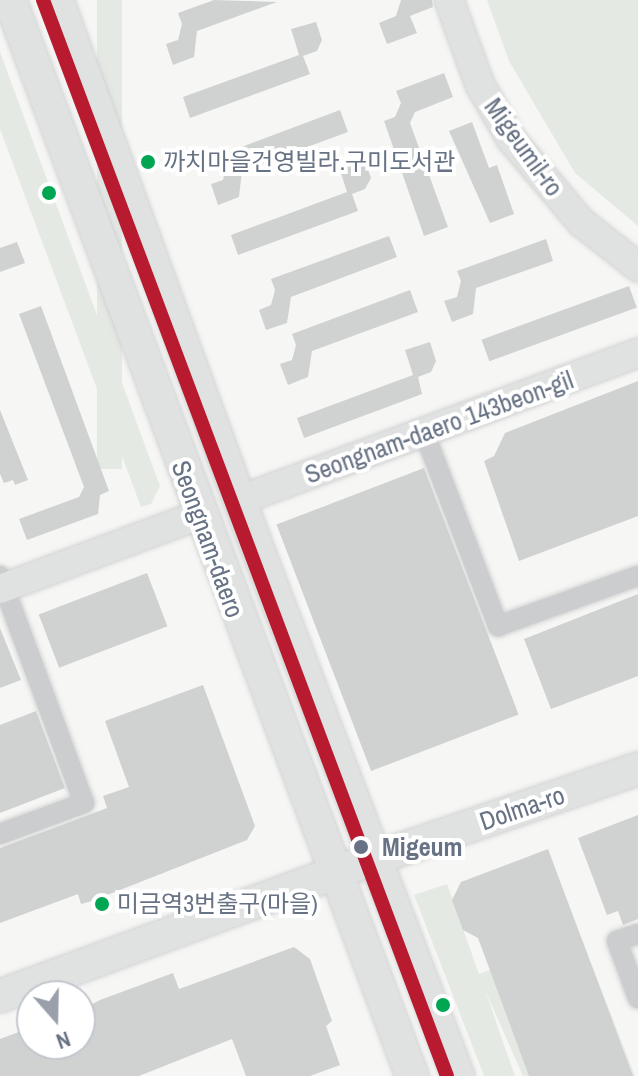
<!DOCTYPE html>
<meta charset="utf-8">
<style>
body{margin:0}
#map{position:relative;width:638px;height:1076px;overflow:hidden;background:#f6f6f5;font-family:"Archivo Narrow","Noto Sans KR",sans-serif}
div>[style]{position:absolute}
.green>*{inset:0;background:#e5e9e4;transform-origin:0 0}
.building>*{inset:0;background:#d0d1d1;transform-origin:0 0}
.roads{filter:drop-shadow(0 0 2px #d2d2d3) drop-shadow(0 0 2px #d2d2d3)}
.street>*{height:20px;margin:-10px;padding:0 10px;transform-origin:10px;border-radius:10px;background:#cccdcf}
.secondary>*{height:28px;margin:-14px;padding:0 14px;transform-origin:14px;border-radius:14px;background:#e0e1e1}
.primary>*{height:32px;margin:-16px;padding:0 16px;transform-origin:16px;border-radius:16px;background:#e0e1e1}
.metro-1>*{height:14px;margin:-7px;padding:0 7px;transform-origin:7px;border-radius:7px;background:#b81b30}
.dots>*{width:22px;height:22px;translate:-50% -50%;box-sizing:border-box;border:4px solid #fff;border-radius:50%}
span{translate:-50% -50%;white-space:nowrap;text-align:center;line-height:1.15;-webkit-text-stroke:8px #fff;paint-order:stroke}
.bus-label{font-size:24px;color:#677284}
.left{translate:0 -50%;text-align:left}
.street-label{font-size:26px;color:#677284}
.stop-label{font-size:26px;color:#677284;font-weight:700}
.north{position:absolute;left:16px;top:980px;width:80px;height:80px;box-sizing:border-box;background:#fff;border:2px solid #c2c7ce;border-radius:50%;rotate:160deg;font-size:22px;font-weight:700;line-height:32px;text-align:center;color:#677284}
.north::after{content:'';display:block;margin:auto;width:28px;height:36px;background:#99a0ac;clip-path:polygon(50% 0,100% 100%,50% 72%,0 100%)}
</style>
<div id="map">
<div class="green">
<i style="left:97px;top:0;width:25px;height:469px"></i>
<i style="clip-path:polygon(487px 0,638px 0,638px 226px,575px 173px,509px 61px)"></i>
<i style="clip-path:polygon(0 52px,160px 486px,151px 504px,141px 507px,0 129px)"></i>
<i style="clip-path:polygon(447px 884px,479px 974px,581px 937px,635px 1076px,523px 1076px,485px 990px,515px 1076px,484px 1076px,414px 895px)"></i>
</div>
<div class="building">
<i style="clip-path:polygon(214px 0,277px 2px,197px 31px,194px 57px,173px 65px,166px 44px,178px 40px,182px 24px,178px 13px)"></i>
<i style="clip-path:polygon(401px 0,432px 0,433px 7px,410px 16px,417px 33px,387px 44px,379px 23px,396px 16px)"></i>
<i style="clip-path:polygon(316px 22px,322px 40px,317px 51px,303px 56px,310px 74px,190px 118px,183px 97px,299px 55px,291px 29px)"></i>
<i style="clip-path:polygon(444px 73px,453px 97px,415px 112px,410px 123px,448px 227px,424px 236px,384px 121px,395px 117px,401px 103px,396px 91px)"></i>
<i style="clip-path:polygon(340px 110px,348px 132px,242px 171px,239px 197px,218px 205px,211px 184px,223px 180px,227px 164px,223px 154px)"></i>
<i style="clip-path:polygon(472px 122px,489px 168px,497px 165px,514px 214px,490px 223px,449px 131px)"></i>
<i style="clip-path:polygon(364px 159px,371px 178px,365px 189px,352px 194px,358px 211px,238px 255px,231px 235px,347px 192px,339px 167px)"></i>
<i style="clip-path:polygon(389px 236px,397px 257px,291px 297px,287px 323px,266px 330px,259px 310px,271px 305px,275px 290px,271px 279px)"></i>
<i style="clip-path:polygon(546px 239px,553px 261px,476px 288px,473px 314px,452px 322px,444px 301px,457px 297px,461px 281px,457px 271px)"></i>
<i style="clip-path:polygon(17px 242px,25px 263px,0 272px,0 248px)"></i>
<i style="left:629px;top:286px;width:23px;height:157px;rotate:70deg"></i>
<i style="clip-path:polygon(410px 290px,418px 312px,312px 351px,308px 377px,288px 385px,280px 364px,292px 360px,296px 345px,292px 334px)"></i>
<i style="clip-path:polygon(41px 306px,109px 491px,100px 495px,98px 514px,27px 540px,19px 519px,79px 497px,84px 487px,19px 314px)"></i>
<i style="clip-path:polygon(430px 342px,436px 361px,431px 372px,418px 377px,422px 394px,304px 438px,297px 418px,413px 375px,405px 350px)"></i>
<i style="clip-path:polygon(638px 381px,638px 516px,519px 561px,484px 461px,494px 456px,505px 433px)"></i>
<i style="clip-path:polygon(0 410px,28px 480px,15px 485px,13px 480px,4px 483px,0 474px)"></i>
<i style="left:424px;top:468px;width:264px;height:158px;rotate:69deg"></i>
<i style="left:147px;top:573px;width:57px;height:116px;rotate:69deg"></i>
<i style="clip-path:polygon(638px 594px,638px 676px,551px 709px,524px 639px)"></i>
<i style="clip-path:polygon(0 628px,21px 680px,0 688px)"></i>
<i style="clip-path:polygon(203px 685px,255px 826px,247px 840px,92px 901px,81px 904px,78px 894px,0 923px,0 848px,107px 808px,103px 796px,129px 787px,105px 721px)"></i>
<i style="clip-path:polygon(36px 711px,65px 788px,0 813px,0 725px)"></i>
<i style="clip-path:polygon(638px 815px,638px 919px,623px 925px,618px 911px,607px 915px,578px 838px)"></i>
<i style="clip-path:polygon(548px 849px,581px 937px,633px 1076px,529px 1076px,478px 938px,463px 930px,452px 900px,461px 882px)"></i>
<i style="clip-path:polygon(294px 947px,310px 959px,332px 1021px,326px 1026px,340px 1065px,310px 1076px,246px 1076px,232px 1039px,139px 1076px,0 1076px,0 1039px,32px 1027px,32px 1044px,80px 1044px,80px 1010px,100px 1000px,173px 973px,179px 989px)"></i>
</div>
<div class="roads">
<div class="street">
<i style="left:424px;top:432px;width:208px;rotate:69.1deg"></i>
<i style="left:498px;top:626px;width:149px;rotate:-19.7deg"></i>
<i style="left:0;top:834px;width:90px;rotate:-20.3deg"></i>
<i style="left:84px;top:803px;width:242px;rotate:-110.3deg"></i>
<i style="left:638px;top:934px;width:22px;rotate:162deg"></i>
<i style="left:617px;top:941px;width:61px;rotate:69.8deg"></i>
</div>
<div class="secondary">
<i style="left:449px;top:0;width:90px;rotate:70deg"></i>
<i style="left:480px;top:85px;width:62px;rotate:60.1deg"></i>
<i style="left:511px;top:139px;width:109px;rotate:49.9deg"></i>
<i style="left:581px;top:222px;width:73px;rotate:38.3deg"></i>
<i style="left:240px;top:500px;width:424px;rotate:-20.3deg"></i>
<i style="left:0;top:589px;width:212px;rotate:-20.4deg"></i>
</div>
<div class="primary">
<i style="left:10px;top:0;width:1149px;rotate:69.51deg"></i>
<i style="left:57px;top:0;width:572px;rotate:69.95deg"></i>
<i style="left:253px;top:537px;width:577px;rotate:69.18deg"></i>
<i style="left:0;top:996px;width:397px;rotate:-20.2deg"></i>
<i style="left:373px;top:859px;width:280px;rotate:-18.8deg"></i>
</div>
</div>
<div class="metro-1">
<i style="left:43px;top:0;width:1149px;rotate:69.42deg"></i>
</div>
<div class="dots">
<i style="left:148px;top:162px;background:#00a651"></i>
<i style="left:49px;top:193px;background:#00a651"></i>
<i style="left:361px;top:847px;background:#677284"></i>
<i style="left:102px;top:904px;background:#00a651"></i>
<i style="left:443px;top:1005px;background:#00a651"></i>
</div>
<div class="bus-label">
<span class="left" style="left:163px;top:162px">까치마을건영빌라.구미도서관</span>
<span class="left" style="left:117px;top:904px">미금역3번출구(마을)</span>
</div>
<div class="street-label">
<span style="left:524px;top:147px;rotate:54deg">Migeumil-ro</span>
<span style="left:439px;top:427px;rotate:-20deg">Seongnam-daero 143beon-gil</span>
<span style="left:208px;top:539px;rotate:70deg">Seongnam-daero</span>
<span style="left:522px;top:808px;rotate:-19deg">Dolma-ro</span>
</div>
<div class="stop-label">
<span class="left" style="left:382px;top:847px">Migeum</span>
</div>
<div class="north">N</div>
</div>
